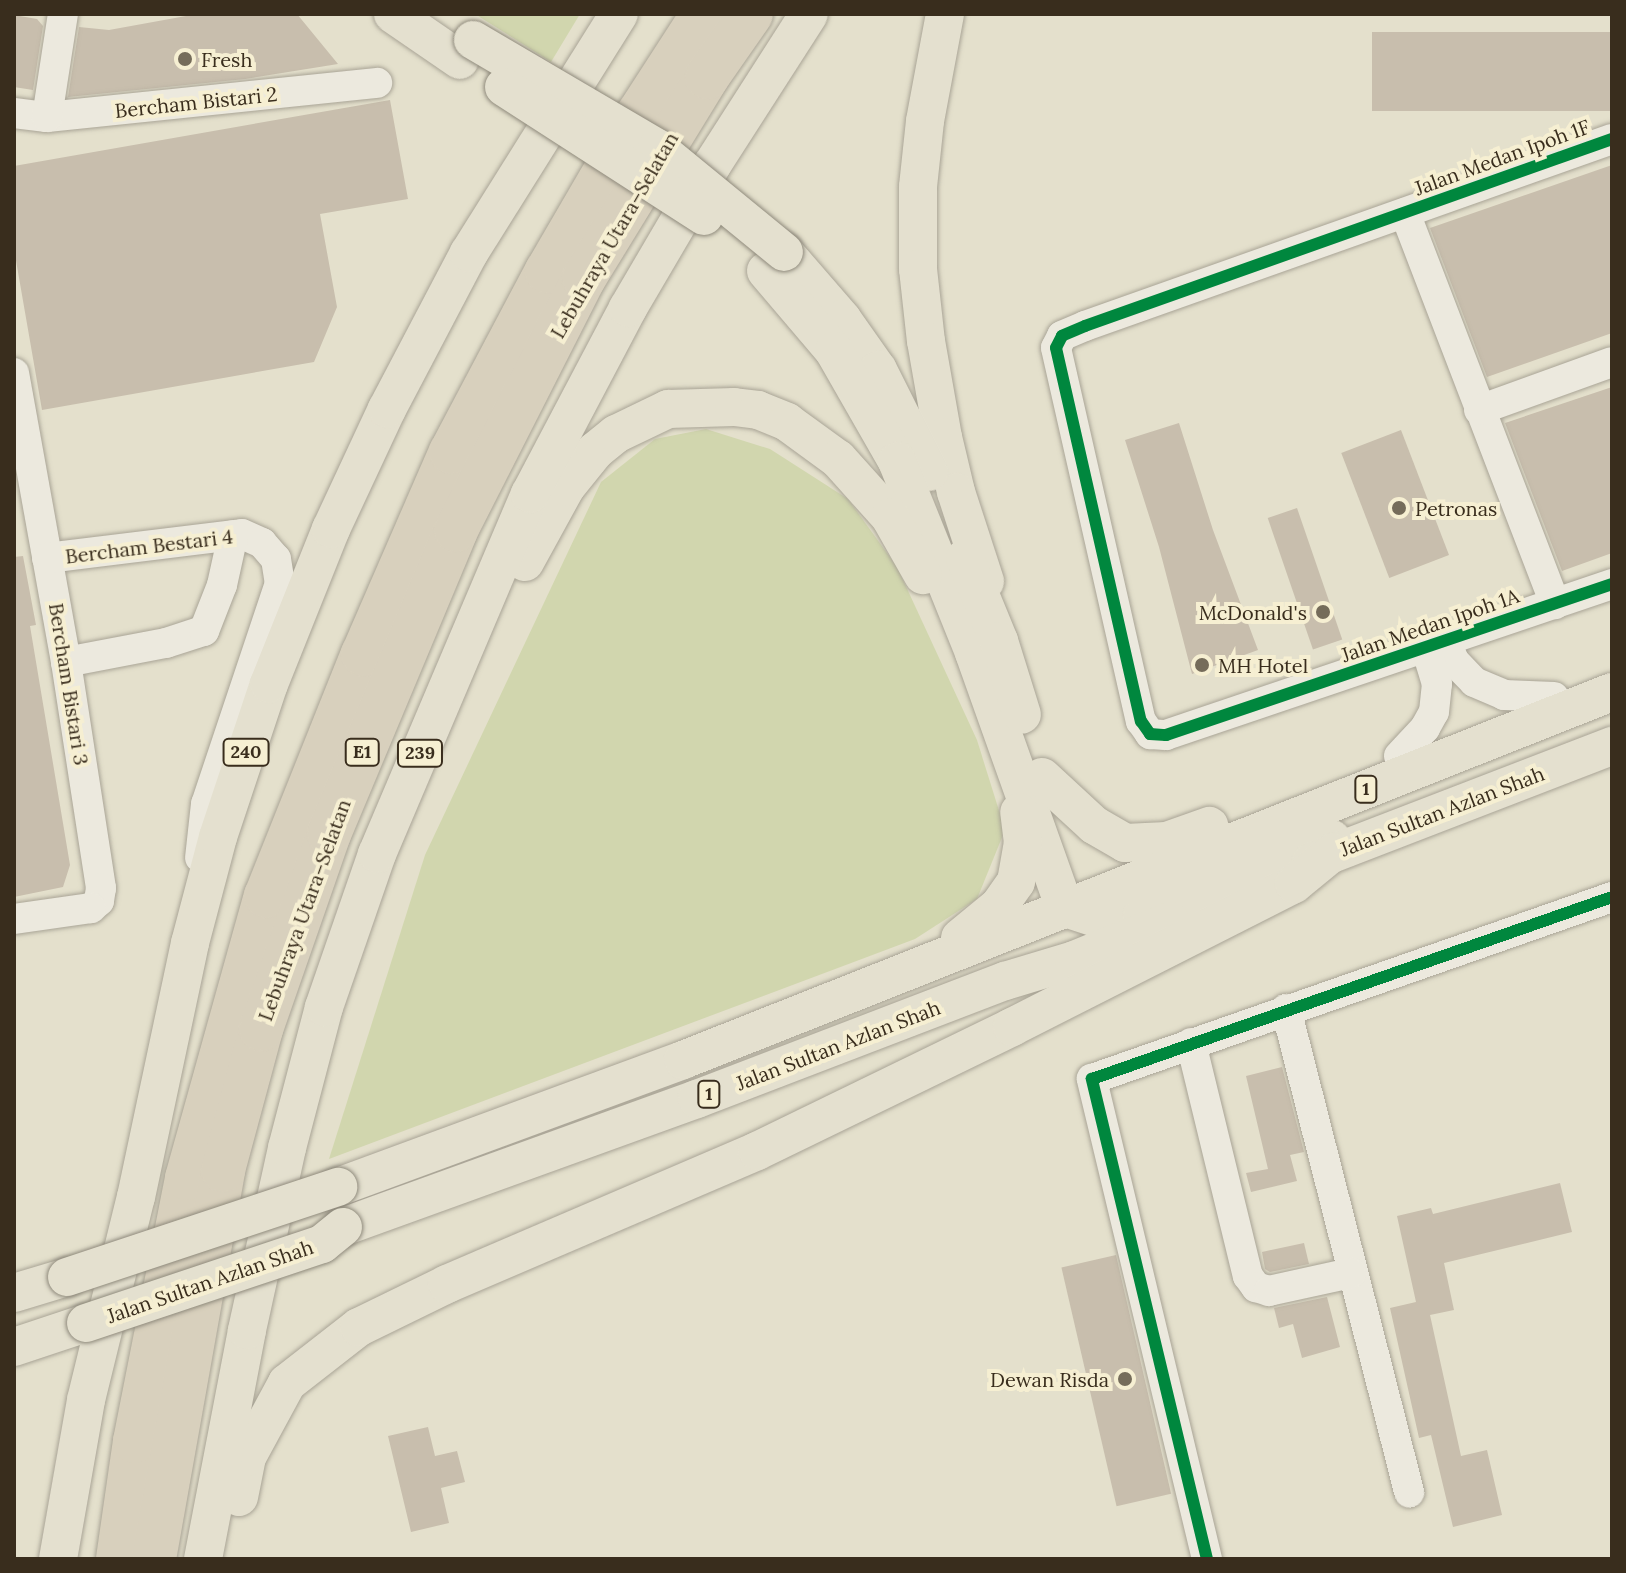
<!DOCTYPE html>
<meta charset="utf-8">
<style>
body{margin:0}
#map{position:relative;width:1626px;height:1573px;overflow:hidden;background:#e4e0cc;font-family:Lora,serif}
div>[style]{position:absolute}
.green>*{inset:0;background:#d1d6ae}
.building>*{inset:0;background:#c8bead;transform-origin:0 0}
.roads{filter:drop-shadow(0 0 2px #a9a496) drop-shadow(0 0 2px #a9a496)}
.minor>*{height:30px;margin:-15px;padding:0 15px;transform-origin:15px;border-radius:15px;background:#ece9de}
.major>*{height:38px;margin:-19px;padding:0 19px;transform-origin:19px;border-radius:19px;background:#e4e0cf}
.highway>*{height:44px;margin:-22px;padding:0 22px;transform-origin:22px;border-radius:22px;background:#d8d0bd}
.bridges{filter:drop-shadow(0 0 2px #8f8a7c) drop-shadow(0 0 2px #8f8a7c)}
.major-bridge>*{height:38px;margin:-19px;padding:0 19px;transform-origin:19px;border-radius:19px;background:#e4e0cf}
.cycleway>*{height:12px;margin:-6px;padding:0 6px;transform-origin:6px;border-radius:6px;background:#00873e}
.dots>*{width:22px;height:22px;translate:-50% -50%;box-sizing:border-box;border:4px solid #f6efd2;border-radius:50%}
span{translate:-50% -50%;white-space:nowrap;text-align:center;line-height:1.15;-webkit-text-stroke:8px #f6efd2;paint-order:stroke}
.shield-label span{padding:2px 6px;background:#f6efd2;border:2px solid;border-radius:6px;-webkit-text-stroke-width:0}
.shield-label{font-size:18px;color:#392d1d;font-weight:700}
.poi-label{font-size:20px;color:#392d1d}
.left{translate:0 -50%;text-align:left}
.right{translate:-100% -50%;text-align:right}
.street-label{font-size:20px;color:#392d1d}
.frame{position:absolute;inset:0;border:16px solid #392d1d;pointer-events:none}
</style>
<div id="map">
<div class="green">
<i style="clip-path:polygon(475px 14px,580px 14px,551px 62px)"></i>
<i style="clip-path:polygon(706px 429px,770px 449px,848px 499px,897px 567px,977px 740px,1005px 830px,977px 899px,915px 939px,329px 1159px,425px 855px,601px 482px,655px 439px)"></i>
</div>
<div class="building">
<i style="clip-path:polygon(197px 14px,297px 14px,338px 64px,245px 79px,68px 97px,79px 27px,109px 30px)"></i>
<i style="clip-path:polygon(14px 15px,37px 19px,43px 26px,33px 90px,14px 87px)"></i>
<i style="left:1612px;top:32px;width:79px;height:240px;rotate:90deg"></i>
<i style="clip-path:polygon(390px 100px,408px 199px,320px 214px,337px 307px,314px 362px,42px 410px,14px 249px,14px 166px)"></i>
<i style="clip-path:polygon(1612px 165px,1612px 333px,1487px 377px,1430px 228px)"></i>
<i style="clip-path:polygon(1612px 387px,1612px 553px,1562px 571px,1505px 423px)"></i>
<i style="clip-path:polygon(1179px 423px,1213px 530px,1258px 650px,1192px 674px,1159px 547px,1125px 440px)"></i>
<i style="left:1401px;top:430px;width:134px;height:64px;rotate:69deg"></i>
<i style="left:1297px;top:508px;width:139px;height:31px;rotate:71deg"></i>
<i style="clip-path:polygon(23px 556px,36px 625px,30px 626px,70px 865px,63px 887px,14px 897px,14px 557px)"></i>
<i style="clip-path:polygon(1282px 1067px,1304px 1152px,1290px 1155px,1297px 1181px,1251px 1192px,1246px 1173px,1268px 1169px,1246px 1076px)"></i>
<i style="clip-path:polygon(1560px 1183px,1572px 1232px,1444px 1263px,1454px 1310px,1430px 1315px,1461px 1456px,1487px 1450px,1502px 1515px,1453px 1527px,1431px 1435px,1419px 1438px,1390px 1308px,1416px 1302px,1397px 1216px,1431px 1208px,1433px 1214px)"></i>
<i style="clip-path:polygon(1304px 1243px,1309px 1264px,1270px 1272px,1265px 1269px,1262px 1252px)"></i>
<i style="left:1116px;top:1255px;width:245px;height:56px;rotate:77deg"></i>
<i style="clip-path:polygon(1327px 1297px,1340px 1347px,1302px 1358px,1293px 1324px,1279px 1328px,1274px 1308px)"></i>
<i style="clip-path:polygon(428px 1427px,435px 1456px,457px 1451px,465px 1482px,441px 1488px,449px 1523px,411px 1532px,388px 1436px)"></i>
</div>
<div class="roads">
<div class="minor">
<i style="left:14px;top:113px;width:33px;rotate:7deg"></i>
<i style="left:47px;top:117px;width:332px;rotate:-5.9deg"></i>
<i style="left:47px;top:117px;width:104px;rotate:-81.2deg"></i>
<i style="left:1612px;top:139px;width:559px;rotate:160.46deg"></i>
<i style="left:1085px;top:326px;width:25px;rotate:157deg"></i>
<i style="left:1062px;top:336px;width:13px;rotate:117deg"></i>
<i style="left:1056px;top:348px;width:383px;rotate:77.2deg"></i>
<i style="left:1141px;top:721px;width:16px;rotate:55deg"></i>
<i style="left:1150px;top:734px;width:16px;rotate:4deg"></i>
<i style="left:1166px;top:735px;width:471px;rotate:-18.7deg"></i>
<i style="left:1405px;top:213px;width:419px;rotate:69deg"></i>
<i style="left:14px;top:373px;width:294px;rotate:79.8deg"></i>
<i style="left:66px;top:662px;width:229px;rotate:81.2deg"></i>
<i style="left:101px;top:888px;width:13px;rotate:99deg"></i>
<i style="left:99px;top:901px;width:11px;rotate:139deg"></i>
<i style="left:91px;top:908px;width:78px;rotate:171.9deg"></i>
<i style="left:1479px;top:410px;width:141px;rotate:-19.8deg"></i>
<i style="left:47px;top:558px;width:196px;rotate:-7deg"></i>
<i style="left:242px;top:534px;width:22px;rotate:24deg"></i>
<i style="left:262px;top:543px;width:21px;rotate:49deg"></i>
<i style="left:276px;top:559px;width:24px;rotate:81deg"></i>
<i style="left:280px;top:583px;width:233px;rotate:108.5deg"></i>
<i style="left:206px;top:804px;width:54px;rotate:96.3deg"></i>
<i style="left:1446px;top:641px;width:22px;rotate:68deg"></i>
<i style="left:1454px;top:661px;width:29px;rotate:46deg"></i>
<i style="left:1474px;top:682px;width:33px;rotate:23deg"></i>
<i style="left:1504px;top:695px;width:50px;rotate:2.3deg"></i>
<i style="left:66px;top:662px;width:102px;rotate:-10.8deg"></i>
<i style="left:166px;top:643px;width:40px;rotate:-18deg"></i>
<i style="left:204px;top:631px;width:49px;rotate:-68.6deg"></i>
<i style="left:222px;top:585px;width:51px;rotate:-77.6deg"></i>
<i style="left:1399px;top:756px;width:38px;rotate:-47deg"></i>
<i style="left:1425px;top:728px;width:18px;rotate:-61deg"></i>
<i style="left:1434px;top:712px;width:28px;rotate:-84deg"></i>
<i style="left:1437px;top:684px;width:38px;rotate:-107deg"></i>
<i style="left:1286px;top:1009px;width:499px;rotate:75.7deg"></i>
<i style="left:1191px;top:1043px;width:240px;rotate:76.3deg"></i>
<i style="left:1248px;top:1276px;width:14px;rotate:54deg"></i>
<i style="left:1256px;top:1287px;width:14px;rotate:17deg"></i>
<i style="left:1269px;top:1291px;width:84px;rotate:-12.4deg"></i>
<i style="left:1207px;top:1559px;width:494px;rotate:-103.5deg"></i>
<i style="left:1092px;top:1079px;width:551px;rotate:-19.29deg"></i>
</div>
<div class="major">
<i style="left:393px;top:14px;width:81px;rotate:34.5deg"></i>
<i style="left:945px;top:14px;width:109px;rotate:100.6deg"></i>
<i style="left:925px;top:121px;width:66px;rotate:96.1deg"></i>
<i style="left:918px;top:187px;width:82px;rotate:90deg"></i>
<i style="left:918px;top:269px;width:72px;rotate:83.7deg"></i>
<i style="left:926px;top:341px;width:97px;rotate:80deg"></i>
<i style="left:943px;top:437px;width:57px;rotate:76.7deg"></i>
<i style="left:956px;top:492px;width:94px;rotate:72deg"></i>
<i style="left:784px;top:252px;width:89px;rotate:49.1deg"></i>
<i style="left:842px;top:319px;width:62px;rotate:54.8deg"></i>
<i style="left:878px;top:370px;width:114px;rotate:63.4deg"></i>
<i style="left:766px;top:271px;width:105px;rotate:49.6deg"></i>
<i style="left:834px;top:351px;width:127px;rotate:60.2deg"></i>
<i style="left:897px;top:461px;width:207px;rotate:68.1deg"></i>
<i style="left:974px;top:653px;width:271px;rotate:70.4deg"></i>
<i style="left:1065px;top:908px;width:33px;rotate:18deg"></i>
<i style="left:1096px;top:918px;width:46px;rotate:-2.5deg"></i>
<i style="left:1142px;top:916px;width:205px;rotate:-22.1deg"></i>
<i style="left:965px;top:558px;width:90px;rotate:67.7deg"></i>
<i style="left:999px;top:641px;width:77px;rotate:72.7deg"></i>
<i style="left:525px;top:562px;width:85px;rotate:-61.3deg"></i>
<i style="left:566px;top:487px;width:46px;rotate:-51.1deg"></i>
<i style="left:595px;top:451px;width:27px;rotate:-39deg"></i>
<i style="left:616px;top:434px;width:58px;rotate:-25.7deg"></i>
<i style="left:668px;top:409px;width:66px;rotate:-1.7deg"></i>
<i style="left:734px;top:407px;width:24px;rotate:7deg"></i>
<i style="left:758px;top:410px;width:31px;rotate:22deg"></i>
<i style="left:787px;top:422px;width:63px;rotate:36deg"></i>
<i style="left:838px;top:459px;width:78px;rotate:48.1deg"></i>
<i style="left:890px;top:517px;width:67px;rotate:60.4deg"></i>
<i style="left:1042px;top:777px;width:71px;rotate:42.7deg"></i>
<i style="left:1094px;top:825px;width:36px;rotate:30deg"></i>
<i style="left:1125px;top:843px;width:42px;rotate:-2.7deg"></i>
<i style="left:1167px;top:841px;width:45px;rotate:-19.7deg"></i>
<i style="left:1311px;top:862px;width:323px;rotate:-21.1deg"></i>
<i style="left:960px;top:938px;width:50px;rotate:-39.4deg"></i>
<i style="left:999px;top:906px;width:29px;rotate:-55deg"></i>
<i style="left:1016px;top:882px;width:40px;rotate:-80deg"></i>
<i style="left:1023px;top:843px;width:31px;rotate:-97deg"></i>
<i style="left:338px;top:1187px;width:368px;rotate:-20.2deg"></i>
<i style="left:683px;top:1060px;width:999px;rotate:-21.61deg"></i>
<i style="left:343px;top:1227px;width:376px;rotate:-19.9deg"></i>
<i style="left:697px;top:1099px;width:330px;rotate:-21deg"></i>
<i style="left:1005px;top:981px;width:72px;rotate:-16.9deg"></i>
<i style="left:1074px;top:960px;width:104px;rotate:-22.1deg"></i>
<i style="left:14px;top:1293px;width:55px;rotate:-16.8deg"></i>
<i style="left:14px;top:1347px;width:76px;rotate:-18.4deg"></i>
<i style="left:239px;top:1497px;width:41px;rotate:-78.7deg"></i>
<i style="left:247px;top:1457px;width:84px;rotate:-61.6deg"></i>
<i style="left:287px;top:1383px;width:91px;rotate:-37.9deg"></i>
<i style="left:359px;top:1327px;width:98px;rotate:-26deg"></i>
<i style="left:447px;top:1284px;width:337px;rotate:-23.2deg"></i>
<i style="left:757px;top:1151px;width:284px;rotate:-25.9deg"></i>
<i style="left:1012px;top:1027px;width:316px;rotate:-26.9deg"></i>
<i style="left:1294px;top:884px;width:50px;rotate:-39.4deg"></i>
<i style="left:58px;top:1559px;width:161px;rotate:-80deg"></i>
<i style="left:86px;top:1400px;width:209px;rotate:-76.2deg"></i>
<i style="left:136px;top:1197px;width:260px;rotate:-78deg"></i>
<i style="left:190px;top:943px;width:110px;rotate:-75.2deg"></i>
<i style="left:218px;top:837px;width:161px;rotate:-71.6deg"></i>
<i style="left:269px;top:684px;width:167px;rotate:-68.2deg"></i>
<i style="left:331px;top:529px;width:132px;rotate:-65deg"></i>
<i style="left:387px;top:409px;width:176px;rotate:-62.3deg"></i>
<i style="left:469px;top:253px;width:282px;rotate:-57.9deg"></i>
<i style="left:203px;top:1559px;width:233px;rotate:-79.1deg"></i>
<i style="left:247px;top:1330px;width:186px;rotate:-77.6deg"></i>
<i style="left:287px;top:1148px;width:146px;rotate:-75.3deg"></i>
<i style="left:324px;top:1007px;width:162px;rotate:-70.9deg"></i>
<i style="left:377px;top:854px;width:391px;rotate:-67deg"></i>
<i style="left:530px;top:494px;width:210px;rotate:-62.2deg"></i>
<i style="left:628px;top:308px;width:166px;rotate:-59.6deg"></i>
<i style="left:712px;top:165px;width:179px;rotate:-57.3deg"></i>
</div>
<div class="highway">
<i style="left:118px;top:1559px;width:119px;rotate:-81.8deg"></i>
<i style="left:135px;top:1441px;width:268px;rotate:-78.8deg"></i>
<i style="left:187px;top:1178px;width:293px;rotate:-74.4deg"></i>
<i style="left:266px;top:896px;width:261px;rotate:-68.2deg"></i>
<i style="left:363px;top:654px;width:220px;rotate:-66.5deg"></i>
<i style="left:451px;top:452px;width:205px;rotate:-62.1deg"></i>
<i style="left:547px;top:271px;width:183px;rotate:-59.8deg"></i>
<i style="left:639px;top:113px;width:118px;rotate:-57.1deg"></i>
<i style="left:154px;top:1559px;width:395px;rotate:-79.9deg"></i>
<i style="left:223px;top:1170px;width:146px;rotate:-74.9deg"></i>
<i style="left:261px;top:1029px;width:207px;rotate:-70.8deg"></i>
<i style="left:329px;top:834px;width:329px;rotate:-67.3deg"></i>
<i style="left:456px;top:530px;width:283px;rotate:-63.1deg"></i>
<i style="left:584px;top:278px;width:236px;rotate:-58.5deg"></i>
<i style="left:707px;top:77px;width:77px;rotate:-55.1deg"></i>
</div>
</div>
<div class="bridges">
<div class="major-bridge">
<i style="left:473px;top:40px;width:213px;rotate:30.4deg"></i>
<i style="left:657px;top:148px;width:164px;rotate:39.3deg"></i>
<i style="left:504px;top:87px;width:238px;rotate:32.8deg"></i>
<i style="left:67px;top:1277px;width:286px;rotate:-18.4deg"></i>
<i style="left:86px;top:1323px;width:249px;rotate:-18.5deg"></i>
<i style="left:322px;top:1244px;width:27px;rotate:-39deg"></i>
</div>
</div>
<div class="cycleway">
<i style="left:1612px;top:139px;width:559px;rotate:160.46deg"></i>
<i style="left:1085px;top:326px;width:25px;rotate:157deg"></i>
<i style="left:1062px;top:336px;width:13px;rotate:117deg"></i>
<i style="left:1056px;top:348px;width:383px;rotate:77.2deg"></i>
<i style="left:1141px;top:721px;width:16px;rotate:55deg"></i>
<i style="left:1150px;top:734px;width:16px;rotate:4deg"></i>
<i style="left:1166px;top:735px;width:471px;rotate:-18.7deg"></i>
<i style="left:1207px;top:1559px;width:494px;rotate:-103.5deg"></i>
<i style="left:1092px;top:1079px;width:551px;rotate:-19.29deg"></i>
</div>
<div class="dots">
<i style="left:185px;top:59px;background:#756c5a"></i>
<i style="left:1399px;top:508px;background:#756c5a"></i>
<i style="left:1323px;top:612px;background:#756c5a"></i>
<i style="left:1202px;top:665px;background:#756c5a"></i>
<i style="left:1125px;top:1379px;background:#756c5a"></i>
</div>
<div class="shield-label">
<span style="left:246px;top:752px">240</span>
<span style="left:362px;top:752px">E1</span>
<span style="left:420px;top:753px">239</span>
<span style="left:1366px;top:789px">1</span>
<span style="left:709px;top:1094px">1</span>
</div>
<div class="poi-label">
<span class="left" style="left:201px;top:59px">Fresh</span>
<span class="left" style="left:1415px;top:508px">Petronas</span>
<span class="right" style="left:1307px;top:612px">McDonald's</span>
<span class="left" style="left:1218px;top:665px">MH Hotel</span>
<span class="right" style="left:1109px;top:1379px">Dewan Risda</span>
</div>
<div class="street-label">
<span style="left:196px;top:102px;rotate:-6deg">Bercham Bistari 2</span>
<span style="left:1502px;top:157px;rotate:-20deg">Jalan Medan Ipoh 1F</span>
<span style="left:614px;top:235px;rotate:-60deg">Lebuhraya Utara–Selatan</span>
<span style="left:149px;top:546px;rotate:-7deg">Bercham Bestari 4</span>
<span style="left:1430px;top:625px;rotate:-19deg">Jalan Medan Ipoh 1A</span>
<span style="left:69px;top:684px;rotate:81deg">Bercham Bistari 3</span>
<span style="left:1442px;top:811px;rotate:-21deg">Jalan Sultan Azlan Shah</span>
<span style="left:304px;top:910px;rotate:-70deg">Lebuhraya Utara–Selatan</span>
<span style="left:838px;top:1045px;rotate:-21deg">Jalan Sultan Azlan Shah</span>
<span style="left:210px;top:1281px;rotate:-19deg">Jalan Sultan Azlan Shah</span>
</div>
<div class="frame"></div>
</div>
